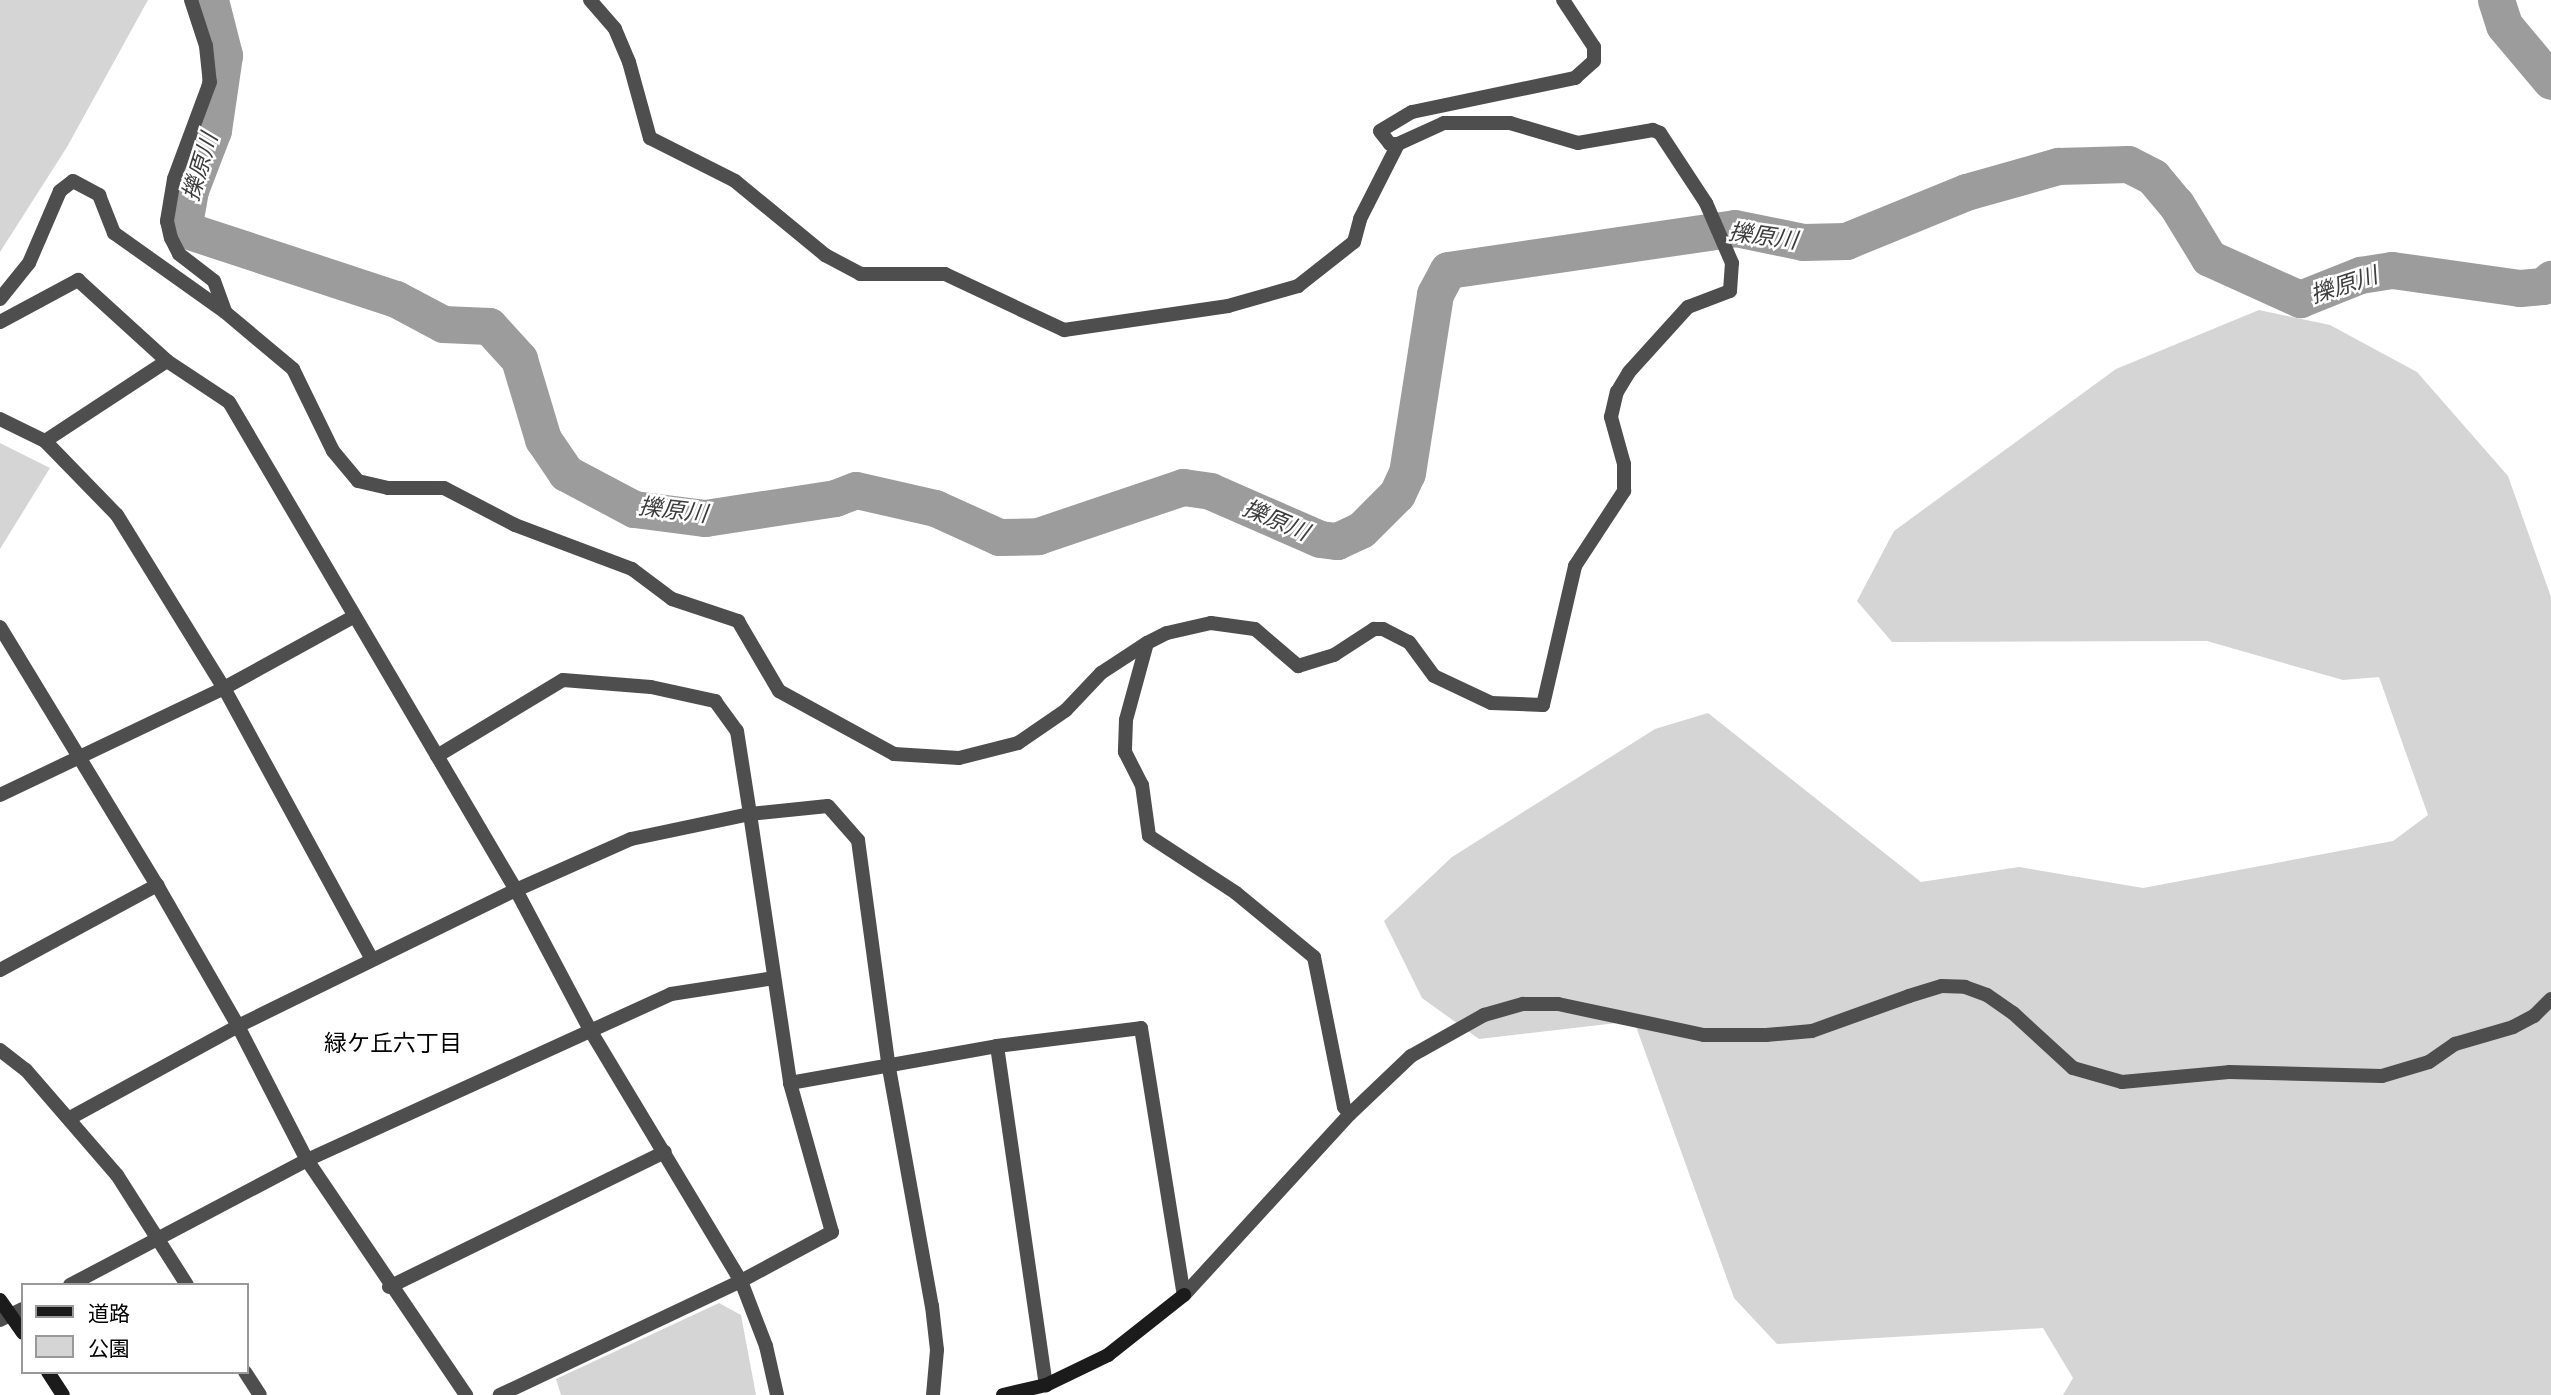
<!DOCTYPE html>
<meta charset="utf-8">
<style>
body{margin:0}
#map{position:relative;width:2551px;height:1395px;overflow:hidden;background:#fff;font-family:Quicksand,"Noto Sans JP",sans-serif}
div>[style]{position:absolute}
.green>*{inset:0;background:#d5d5d5}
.river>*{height:37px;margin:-18.5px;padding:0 18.5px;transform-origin:18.5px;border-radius:18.5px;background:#9c9c9c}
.street>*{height:14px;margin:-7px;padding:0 7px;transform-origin:7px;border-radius:7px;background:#4e4e4e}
.secondary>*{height:14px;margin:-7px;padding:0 7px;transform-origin:7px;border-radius:7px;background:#1b1b1b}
span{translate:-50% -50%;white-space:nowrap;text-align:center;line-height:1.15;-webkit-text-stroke:5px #fff;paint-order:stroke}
.water-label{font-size:23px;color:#3d3d3d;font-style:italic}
.neighbourhood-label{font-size:23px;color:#000}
.legend{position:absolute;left:21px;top:1283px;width:228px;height:91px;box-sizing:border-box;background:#fff;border:2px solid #999;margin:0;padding:9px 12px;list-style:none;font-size:21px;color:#000}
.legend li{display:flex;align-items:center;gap:14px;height:35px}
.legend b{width:35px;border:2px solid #999}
</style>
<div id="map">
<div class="green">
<i style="clip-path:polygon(0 0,148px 0,67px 147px,0 252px)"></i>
<i style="clip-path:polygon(2259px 310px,2330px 325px,2417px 372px,2508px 476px,2551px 597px,2551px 1395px,2063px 1395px,2073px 1378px,2043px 1328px,1777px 1344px,1734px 1298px,1634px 1021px,1479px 1039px,1422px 998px,1384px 921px,1452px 857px,1655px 729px,1708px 713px,1921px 882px,2019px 867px,2143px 888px,2393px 841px,2428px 815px,2379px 677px,2343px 680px,2207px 641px,1892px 642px,1857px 601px,1894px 531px,2116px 369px)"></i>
<i style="clip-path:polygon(0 443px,50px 468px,0 549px)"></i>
<i style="clip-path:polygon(719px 1303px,741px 1315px,756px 1395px,561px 1395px,556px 1379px)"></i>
</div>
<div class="river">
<i style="left:210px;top:0;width:57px;rotate:75.7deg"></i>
<i style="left:224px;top:55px;width:76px;rotate:98.3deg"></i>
<i style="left:213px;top:130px;width:64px;rotate:111deg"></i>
<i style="left:190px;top:190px;width:40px;rotate:100deg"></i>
<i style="left:183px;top:229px;width:224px;rotate:18.2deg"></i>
<i style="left:396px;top:299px;width:53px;rotate:28deg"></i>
<i style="left:443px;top:324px;width:46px;rotate:2.5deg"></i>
<i style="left:489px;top:326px;width:45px;rotate:47.7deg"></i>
<i style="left:519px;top:359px;width:84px;rotate:73.3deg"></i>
<i style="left:543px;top:439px;width:41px;rotate:55.9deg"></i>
<i style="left:566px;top:473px;width:77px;rotate:27.9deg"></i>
<i style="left:634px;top:509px;width:72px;rotate:7.2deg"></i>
<i style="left:705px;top:518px;width:132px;rotate:-8.7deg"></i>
<i style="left:835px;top:498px;width:22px;rotate:-21deg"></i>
<i style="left:856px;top:490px;width:81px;rotate:12.8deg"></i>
<i style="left:935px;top:508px;width:70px;rotate:24.4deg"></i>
<i style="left:999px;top:537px;width:39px;rotate:-1deg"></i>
<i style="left:1038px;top:536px;width:153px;rotate:-18.7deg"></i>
<i style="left:1183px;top:487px;width:27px;rotate:8deg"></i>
<i style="left:1210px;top:491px;width:120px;rotate:23.6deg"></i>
<i style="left:1320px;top:539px;width:17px;rotate:7deg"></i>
<i style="left:1337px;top:541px;width:26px;rotate:-25deg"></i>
<i style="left:1361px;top:530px;width:51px;rotate:-45deg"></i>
<i style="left:1397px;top:494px;width:23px;rotate:-65deg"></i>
<i style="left:1407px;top:473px;width:181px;rotate:-81.1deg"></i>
<i style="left:1435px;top:294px;width:27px;rotate:-62deg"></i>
<i style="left:1448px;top:270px;width:290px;rotate:-8.3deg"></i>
<i style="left:1735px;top:228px;width:69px;rotate:11.6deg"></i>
<i style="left:1803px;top:242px;width:43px;rotate:-1.3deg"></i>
<i style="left:1846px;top:241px;width:130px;rotate:-22.2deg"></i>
<i style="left:1966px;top:192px;width:96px;rotate:-15.8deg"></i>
<i style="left:2058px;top:166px;width:70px;rotate:-1.6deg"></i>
<i style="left:2128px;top:164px;width:28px;rotate:27deg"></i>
<i style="left:2153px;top:177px;width:35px;rotate:50deg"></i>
<i style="left:2176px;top:204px;width:63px;rotate:58.6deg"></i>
<i style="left:2209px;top:258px;width:100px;rotate:24.3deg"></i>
<i style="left:2300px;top:299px;width:65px;rotate:-21.8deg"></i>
<i style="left:2360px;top:275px;width:32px;rotate:-9deg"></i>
<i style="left:2392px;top:270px;width:129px;rotate:8deg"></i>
<i style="left:2520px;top:288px;width:23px;rotate:-5deg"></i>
<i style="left:2543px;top:286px;width:11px;rotate:-41deg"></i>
<i style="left:2496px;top:0;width:26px;rotate:72deg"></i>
<i style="left:2504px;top:25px;width:73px;rotate:50deg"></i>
</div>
<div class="street">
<i style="left:191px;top:0;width:48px;rotate:71.9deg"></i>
<i style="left:206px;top:46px;width:36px;rotate:84deg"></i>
<i style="left:210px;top:82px;width:103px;rotate:110.4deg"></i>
<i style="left:174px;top:179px;width:43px;rotate:99.5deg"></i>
<i style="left:167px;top:221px;width:17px;rotate:77deg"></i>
<i style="left:171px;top:238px;width:18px;rotate:63deg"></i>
<i style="left:179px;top:254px;width:44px;rotate:37.6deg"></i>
<i style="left:214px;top:281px;width:33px;rotate:70deg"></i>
<i style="left:225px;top:312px;width:89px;rotate:40deg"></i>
<i style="left:293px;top:369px;width:91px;rotate:64deg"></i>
<i style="left:333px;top:451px;width:39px;rotate:50deg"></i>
<i style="left:358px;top:481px;width:31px;rotate:13deg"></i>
<i style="left:388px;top:488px;width:56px"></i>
<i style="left:444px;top:488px;width:80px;rotate:27.5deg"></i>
<i style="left:515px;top:525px;width:125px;rotate:20.6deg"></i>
<i style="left:632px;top:569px;width:50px;rotate:36.9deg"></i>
<i style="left:672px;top:599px;width:70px;rotate:18.4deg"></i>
<i style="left:738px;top:621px;width:81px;rotate:59.6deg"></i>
<i style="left:779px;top:691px;width:131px;rotate:28.7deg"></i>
<i style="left:894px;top:754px;width:65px;rotate:3.5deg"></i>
<i style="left:959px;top:758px;width:61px;rotate:-14.3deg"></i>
<i style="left:1018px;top:743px;width:58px;rotate:-34.5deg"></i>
<i style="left:1066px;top:710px;width:51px;rotate:-46.6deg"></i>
<i style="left:1101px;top:673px;width:55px;rotate:-33.1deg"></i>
<i style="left:1147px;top:643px;width:22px;rotate:-27deg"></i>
<i style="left:1167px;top:633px;width:45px;rotate:-12.8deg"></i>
<i style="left:1211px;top:623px;width:44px;rotate:7.8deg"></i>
<i style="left:1255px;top:629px;width:57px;rotate:40.7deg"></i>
<i style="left:1298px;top:666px;width:38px;rotate:-17deg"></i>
<i style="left:1334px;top:655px;width:48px;rotate:-33deg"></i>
<i style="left:1374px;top:629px;width:9px"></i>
<i style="left:1383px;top:629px;width:29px;rotate:27deg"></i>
<i style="left:1409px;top:642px;width:42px;rotate:53.7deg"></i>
<i style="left:1434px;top:676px;width:63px;rotate:25.3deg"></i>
<i style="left:1491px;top:703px;width:52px;rotate:2.2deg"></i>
<i style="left:1543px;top:705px;width:143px;rotate:-77deg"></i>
<i style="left:1575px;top:566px;width:90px;rotate:-56.8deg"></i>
<i style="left:1624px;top:491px;width:27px;rotate:-90deg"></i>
<i style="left:1624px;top:464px;width:49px;rotate:-105.5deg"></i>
<i style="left:1611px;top:417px;width:26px;rotate:-77deg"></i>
<i style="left:1617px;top:392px;width:23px;rotate:-59deg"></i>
<i style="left:1629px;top:372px;width:88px;rotate:-47.8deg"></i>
<i style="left:1688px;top:307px;width:45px;rotate:-20.9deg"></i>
<i style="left:1730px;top:291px;width:28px;rotate:-86deg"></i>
<i style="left:1732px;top:263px;width:65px;rotate:-113.4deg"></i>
<i style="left:1706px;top:203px;width:84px;rotate:-123.3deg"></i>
<i style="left:1660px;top:133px;width:8px;rotate:-157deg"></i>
<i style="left:1653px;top:130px;width:76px;rotate:170.2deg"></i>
<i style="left:1578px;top:143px;width:71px;rotate:-163.6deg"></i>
<i style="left:1510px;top:123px;width:66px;rotate:180deg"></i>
<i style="left:1444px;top:123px;width:51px;rotate:155.5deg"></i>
<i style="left:1398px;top:144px;width:8px;rotate:180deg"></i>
<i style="left:1390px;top:144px;width:16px;rotate:-128deg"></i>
<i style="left:1380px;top:131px;width:37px;rotate:-31deg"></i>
<i style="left:1412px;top:112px;width:167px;rotate:-11.8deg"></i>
<i style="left:1575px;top:78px;width:25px;rotate:-42deg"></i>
<i style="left:1594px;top:61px;width:14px;rotate:-90deg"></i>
<i style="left:1594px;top:47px;width:56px;rotate:-123.4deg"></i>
<i style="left:590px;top:0;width:38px;rotate:49deg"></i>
<i style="left:615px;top:29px;width:36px;rotate:67deg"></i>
<i style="left:629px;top:62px;width:79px;rotate:74.6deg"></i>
<i style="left:650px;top:138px;width:95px;rotate:26.8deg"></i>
<i style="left:735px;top:181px;width:117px;rotate:39.4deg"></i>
<i style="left:825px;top:255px;width:40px;rotate:28deg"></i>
<i style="left:860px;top:274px;width:85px"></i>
<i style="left:945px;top:274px;width:132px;rotate:25.2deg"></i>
<i style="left:1064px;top:330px;width:166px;rotate:-8.3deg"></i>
<i style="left:1228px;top:306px;width:73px;rotate:-15.9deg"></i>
<i style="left:1298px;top:286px;width:71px;rotate:-38.2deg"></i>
<i style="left:1354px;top:242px;width:24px;rotate:-75deg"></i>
<i style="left:1360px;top:219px;width:84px;rotate:-63.1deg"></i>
<i style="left:0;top:299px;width:46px;rotate:-51.1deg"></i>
<i style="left:29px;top:263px;width:78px;rotate:-66.7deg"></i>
<i style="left:60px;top:191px;width:16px;rotate:-38deg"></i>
<i style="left:73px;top:181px;width:30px;rotate:28deg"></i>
<i style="left:99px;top:195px;width:41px;rotate:68.5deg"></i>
<i style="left:114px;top:233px;width:136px;rotate:35.4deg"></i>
<i style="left:0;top:322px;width:89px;rotate:-28.3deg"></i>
<i style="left:78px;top:280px;width:120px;rotate:42.3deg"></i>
<i style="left:167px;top:361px;width:74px;rotate:33.5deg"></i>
<i style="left:229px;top:402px;width:566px;rotate:59.54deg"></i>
<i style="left:516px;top:890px;width:158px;rotate:62.1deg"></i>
<i style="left:590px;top:1030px;width:293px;rotate:59deg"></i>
<i style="left:741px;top:1281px;width:70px;rotate:69deg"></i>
<i style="left:766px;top:1346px;width:50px;rotate:77.3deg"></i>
<i style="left:0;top:419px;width:50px;rotate:26.1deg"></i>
<i style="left:45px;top:441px;width:103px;rotate:45.8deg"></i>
<i style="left:117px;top:515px;width:203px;rotate:58.3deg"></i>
<i style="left:224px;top:688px;width:309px;rotate:61.4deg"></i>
<i style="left:45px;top:441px;width:146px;rotate:-33.3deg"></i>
<i style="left:0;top:627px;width:302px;rotate:58.7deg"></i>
<i style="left:157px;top:885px;width:163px;rotate:60.1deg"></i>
<i style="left:238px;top:1026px;width:151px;rotate:62.8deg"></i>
<i style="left:307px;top:1160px;width:284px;rotate:55.9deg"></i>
<i style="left:1147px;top:643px;width:80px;rotate:105.3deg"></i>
<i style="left:1126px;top:720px;width:32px;rotate:92deg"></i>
<i style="left:1125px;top:752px;width:37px;rotate:63deg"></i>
<i style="left:1142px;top:785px;width:51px;rotate:82.2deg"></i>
<i style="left:1149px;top:836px;width:104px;rotate:33.2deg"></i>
<i style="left:1236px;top:893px;width:101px;rotate:39.4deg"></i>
<i style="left:1314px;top:957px;width:153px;rotate:78.7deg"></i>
<i style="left:1344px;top:1107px;width:9px;rotate:49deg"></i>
<i style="left:437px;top:756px;width:147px;rotate:-31.1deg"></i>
<i style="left:563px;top:680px;width:88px;rotate:4.5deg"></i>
<i style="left:651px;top:687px;width:66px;rotate:12.3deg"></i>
<i style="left:715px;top:701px;width:37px;rotate:54deg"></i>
<i style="left:737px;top:731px;width:84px;rotate:81.1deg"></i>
<i style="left:750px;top:814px;width:78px;rotate:-5.9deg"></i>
<i style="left:828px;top:806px;width:45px;rotate:48.6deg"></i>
<i style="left:858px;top:840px;width:230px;rotate:82.3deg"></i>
<i style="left:889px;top:1068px;width:242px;rotate:79.8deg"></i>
<i style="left:932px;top:1306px;width:44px;rotate:83.5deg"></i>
<i style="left:937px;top:1350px;width:45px;rotate:95.1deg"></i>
<i style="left:0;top:795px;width:248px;rotate:-25.5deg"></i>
<i style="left:224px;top:688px;width:147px;rotate:-28.8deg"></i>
<i style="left:0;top:970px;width:179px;rotate:-28.4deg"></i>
<i style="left:997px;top:1046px;width:343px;rotate:81.8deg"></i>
<i style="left:0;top:1050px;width:33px;rotate:38deg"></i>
<i style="left:26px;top:1070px;width:139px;rotate:49.1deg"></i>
<i style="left:117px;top:1175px;width:130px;rotate:57.5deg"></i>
<i style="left:790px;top:1083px;width:210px;rotate:-10.1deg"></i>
<i style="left:997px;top:1046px;width:145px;rotate:-7.1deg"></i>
<i style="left:1141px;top:1028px;width:270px;rotate:80.9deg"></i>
<i style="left:70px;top:1118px;width:192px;rotate:-28.7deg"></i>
<i style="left:238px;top:1026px;width:309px;rotate:-26.1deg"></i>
<i style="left:516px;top:890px;width:126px;rotate:-23.9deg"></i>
<i style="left:631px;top:839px;width:122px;rotate:-11.9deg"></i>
<i style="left:750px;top:814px;width:272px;rotate:81.5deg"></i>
<i style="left:790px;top:1083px;width:155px;rotate:74.3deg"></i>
<i style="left:832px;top:1232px;width:103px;rotate:151.7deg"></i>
<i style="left:741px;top:1281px;width:267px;rotate:154.7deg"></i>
<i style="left:70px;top:1285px;width:268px;rotate:-27.8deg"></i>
<i style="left:307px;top:1160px;width:400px;rotate:-24.5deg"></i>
<i style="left:671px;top:994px;width:104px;rotate:-8.8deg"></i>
<i style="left:389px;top:1287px;width:307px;rotate:-26.1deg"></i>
<i style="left:1184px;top:1295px;width:246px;rotate:-47.5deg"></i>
<i style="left:1350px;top:1114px;width:84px;rotate:-43.6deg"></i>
<i style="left:1411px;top:1056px;width:84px;rotate:-29.3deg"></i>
<i style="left:1484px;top:1015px;width:41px;rotate:-15.8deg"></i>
<i style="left:1523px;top:1004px;width:35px"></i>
<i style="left:1558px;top:1004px;width:149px;rotate:12deg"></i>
<i style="left:1704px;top:1035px;width:62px"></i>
<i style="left:1766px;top:1035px;width:46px;rotate:-5deg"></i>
<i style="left:1812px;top:1031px;width:103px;rotate:-19.8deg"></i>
<i style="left:1909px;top:996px;width:34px;rotate:-17deg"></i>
<i style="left:1942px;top:986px;width:23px;rotate:2deg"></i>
<i style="left:1965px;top:987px;width:23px;rotate:20deg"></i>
<i style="left:1987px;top:995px;width:32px;rotate:35deg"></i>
<i style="left:2013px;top:1013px;width:81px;rotate:42.5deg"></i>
<i style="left:2073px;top:1068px;width:51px;rotate:15.9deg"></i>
<i style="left:2122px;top:1082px;width:107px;rotate:-5.3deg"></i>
<i style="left:2229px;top:1072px;width:153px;rotate:1.5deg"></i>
<i style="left:2382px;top:1076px;width:49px;rotate:-16.6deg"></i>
<i style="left:2429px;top:1062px;width:32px;rotate:-35deg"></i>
<i style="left:2455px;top:1044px;width:60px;rotate:-16.3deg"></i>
<i style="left:2513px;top:1027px;width:24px;rotate:-28deg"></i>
<i style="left:2534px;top:1016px;width:24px;rotate:-45deg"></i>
<i style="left:0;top:1320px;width:25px;rotate:-26deg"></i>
<i style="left:245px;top:1372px;width:27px;rotate:57deg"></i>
</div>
<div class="secondary">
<i style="left:0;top:1300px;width:40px;rotate:55.1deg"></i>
<i style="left:48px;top:1372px;width:27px;rotate:57deg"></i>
<i style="left:1003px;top:1395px;width:44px;rotate:-13.1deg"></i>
<i style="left:1046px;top:1385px;width:69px;rotate:-25.8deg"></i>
<i style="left:1108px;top:1355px;width:97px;rotate:-38.3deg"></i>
</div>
<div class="water-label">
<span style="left:200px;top:167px;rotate:-73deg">擽原川</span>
<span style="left:1763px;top:236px;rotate:8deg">擽原川</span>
<span style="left:2344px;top:285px;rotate:-18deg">擽原川</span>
<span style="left:673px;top:510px;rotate:7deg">擽原川</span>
<span style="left:1276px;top:520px;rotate:23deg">擽原川</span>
</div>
<div class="neighbourhood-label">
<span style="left:393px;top:1043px">緑ケ丘六丁目</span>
</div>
<ul class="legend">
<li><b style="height:9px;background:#1b1b1b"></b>道路</li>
<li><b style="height:19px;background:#d5d5d5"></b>公園</li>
</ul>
</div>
